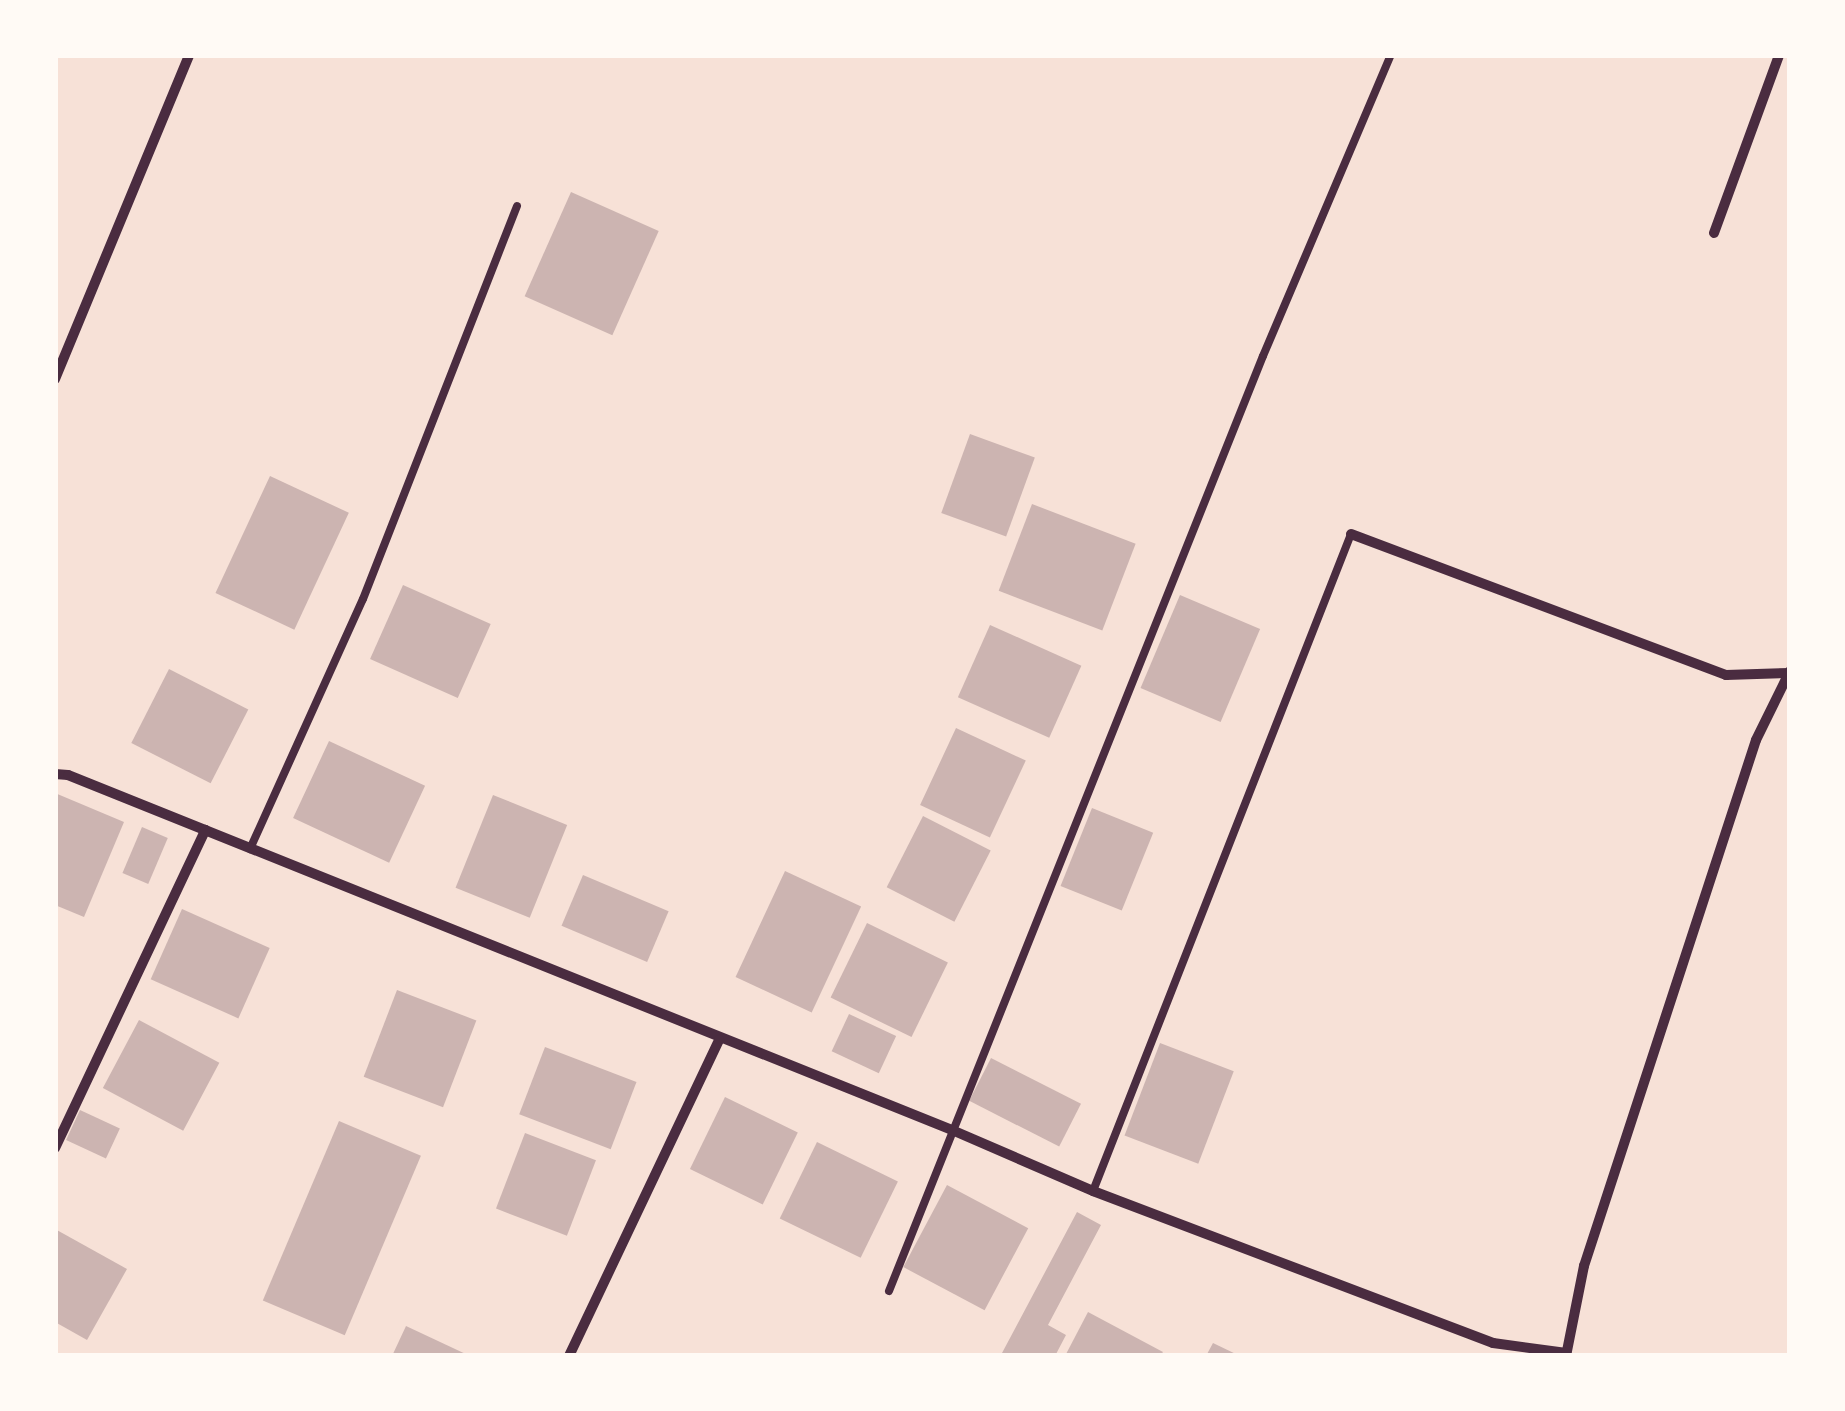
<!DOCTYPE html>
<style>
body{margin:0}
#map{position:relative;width:1845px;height:1411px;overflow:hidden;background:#f7e1d7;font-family:"Source Sans 3",sans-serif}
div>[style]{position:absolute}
.building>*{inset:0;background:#ccb4b1;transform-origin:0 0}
.service>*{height:8px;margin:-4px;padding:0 4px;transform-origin:4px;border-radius:4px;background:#4a2c40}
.minor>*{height:10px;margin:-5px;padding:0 5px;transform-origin:5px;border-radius:5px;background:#4a2c40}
span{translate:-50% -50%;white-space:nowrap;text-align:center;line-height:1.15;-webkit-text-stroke:8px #fffaf5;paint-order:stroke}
.frame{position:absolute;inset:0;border:58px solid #fffaf5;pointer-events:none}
</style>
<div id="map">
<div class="building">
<i style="left:571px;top:192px;width:96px;height:114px;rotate:24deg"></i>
<i style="left:970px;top:434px;width:69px;height:84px;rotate:20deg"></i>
<i style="left:270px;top:476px;width:87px;height:129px;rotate:25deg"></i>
<i style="left:1032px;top:504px;width:111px;height:93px;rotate:21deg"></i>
<i style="left:403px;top:585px;width:96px;height:81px;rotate:24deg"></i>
<i style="left:1180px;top:595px;width:87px;height:101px;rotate:23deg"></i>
<i style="left:990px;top:625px;width:100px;height:79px;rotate:24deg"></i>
<i style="left:169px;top:669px;width:89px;height:83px;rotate:27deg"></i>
<i style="left:956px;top:728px;width:77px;height:85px;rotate:25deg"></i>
<i style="left:329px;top:741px;width:106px;height:85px;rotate:25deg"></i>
<i style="clip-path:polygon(55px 793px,124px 822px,84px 917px,55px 905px)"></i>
<i style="left:493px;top:795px;width:80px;height:100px;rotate:22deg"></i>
<i style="left:1092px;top:808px;width:66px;height:84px;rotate:22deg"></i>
<i style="left:923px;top:816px;width:76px;height:80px;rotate:27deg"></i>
<i style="left:142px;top:827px;width:28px;height:50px;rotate:23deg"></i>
<i style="left:785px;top:871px;width:84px;height:117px;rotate:25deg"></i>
<i style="left:583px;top:875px;width:93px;height:55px;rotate:23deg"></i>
<i style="left:182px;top:909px;width:96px;height:77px;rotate:24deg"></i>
<i style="left:867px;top:923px;width:90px;height:83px;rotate:26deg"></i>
<i style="left:397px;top:990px;width:85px;height:93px;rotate:21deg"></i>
<i style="left:849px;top:1014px;width:52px;height:41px;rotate:25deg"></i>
<i style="left:139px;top:1020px;width:91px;height:77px;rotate:28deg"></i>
<i style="left:1160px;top:1043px;width:79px;height:99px;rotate:21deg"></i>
<i style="left:545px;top:1047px;width:98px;height:72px;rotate:21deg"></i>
<i style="left:991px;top:1058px;width:101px;height:48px;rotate:27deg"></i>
<i style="left:725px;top:1097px;width:81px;height:80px;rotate:26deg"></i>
<i style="left:80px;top:1110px;width:44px;height:33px;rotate:25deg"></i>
<i style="left:339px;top:1121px;width:89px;height:195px;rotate:23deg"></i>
<i style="left:525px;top:1133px;width:76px;height:81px;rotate:21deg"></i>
<i style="left:817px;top:1142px;width:90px;height:85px;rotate:26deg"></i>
<i style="left:947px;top:1185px;width:92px;height:93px;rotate:28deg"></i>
<i style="clip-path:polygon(1077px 1212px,1101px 1225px,1048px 1325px,1066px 1335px,1055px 1356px,1007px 1356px,1002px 1353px)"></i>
<i style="clip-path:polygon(55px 1229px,127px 1269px,87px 1340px,55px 1322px)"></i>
<i style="clip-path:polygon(1088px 1312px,1163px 1352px,1160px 1356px,1065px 1356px)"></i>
<i style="clip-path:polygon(406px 1326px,470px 1356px,392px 1356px)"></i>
<i style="clip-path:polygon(1213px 1343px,1240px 1356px,1206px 1356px)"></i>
</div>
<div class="service">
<i style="left:250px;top:849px;width:274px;rotate:-65.7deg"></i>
<i style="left:363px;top:599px;width:422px;rotate:-68.6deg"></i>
<i style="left:1093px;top:1191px;width:706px;rotate:-68.56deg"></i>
<i style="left:889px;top:1291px;width:1007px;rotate:-68.2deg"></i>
<i style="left:1263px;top:356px;width:327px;rotate:-67deg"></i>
</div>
<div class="minor">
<i style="left:1714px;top:233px;width:189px;rotate:-69.9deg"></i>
<i style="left:55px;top:379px;width:351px;rotate:-67.5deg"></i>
<i style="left:1351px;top:534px;width:401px;rotate:20.6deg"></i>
<i style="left:1726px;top:675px;width:64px;rotate:-1.8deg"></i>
<i style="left:55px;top:774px;width:13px;rotate:4deg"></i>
<i style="left:68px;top:775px;width:953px;rotate:21.88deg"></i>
<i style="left:952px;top:1130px;width:154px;rotate:23.4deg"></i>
<i style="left:1093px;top:1191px;width:428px;rotate:20.8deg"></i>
<i style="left:1493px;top:1343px;width:74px;rotate:7.8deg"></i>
<i style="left:55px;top:1148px;width:352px;rotate:-64.7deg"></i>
<i style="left:569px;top:1356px;width:350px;rotate:-64.6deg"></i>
<i style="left:1566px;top:1356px;width:92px;rotate:-78.7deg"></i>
<i style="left:1584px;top:1266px;width:553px;rotate:-71.89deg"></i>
<i style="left:1756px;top:740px;width:77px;rotate:-63.8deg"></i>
</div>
<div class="frame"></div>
</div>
